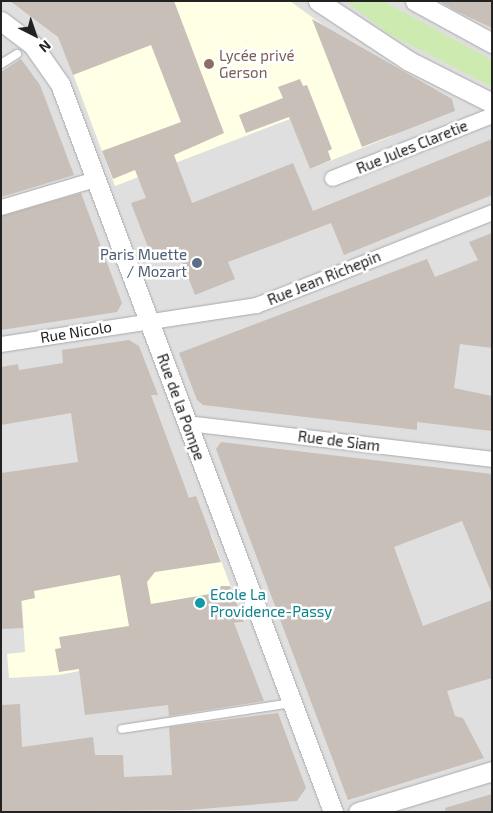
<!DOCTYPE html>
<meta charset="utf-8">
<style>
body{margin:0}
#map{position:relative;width:493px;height:813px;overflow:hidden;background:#f2efe9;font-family:"Exo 2",sans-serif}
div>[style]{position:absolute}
.residential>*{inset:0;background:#e0dfdf;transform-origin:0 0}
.education>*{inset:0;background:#ffffe5}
.grass>*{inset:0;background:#cdebb0}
.building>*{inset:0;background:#c7bfb8}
.roads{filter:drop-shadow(0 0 1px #a9a9a9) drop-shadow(0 0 1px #a9a9a9)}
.service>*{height:8px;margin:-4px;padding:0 4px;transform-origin:4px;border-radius:4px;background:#fff}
.minor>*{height:15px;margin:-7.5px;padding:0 7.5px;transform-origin:7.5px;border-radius:7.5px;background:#fff}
.tertiary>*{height:19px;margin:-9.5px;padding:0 9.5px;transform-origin:9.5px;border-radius:9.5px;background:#fff}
.dots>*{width:14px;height:14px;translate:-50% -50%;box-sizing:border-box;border:2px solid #fff;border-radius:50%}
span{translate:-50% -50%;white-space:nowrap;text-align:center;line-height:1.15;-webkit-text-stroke:5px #fff;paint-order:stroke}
.education-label{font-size:15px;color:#785e54}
.left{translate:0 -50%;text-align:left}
.street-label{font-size:15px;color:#222}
.service-label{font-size:15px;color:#4e5e75}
.right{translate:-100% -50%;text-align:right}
.culture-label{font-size:15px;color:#0d838f}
.frame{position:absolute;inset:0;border:2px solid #222;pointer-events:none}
.north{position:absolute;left:10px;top:10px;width:50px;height:50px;-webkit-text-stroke:4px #fff;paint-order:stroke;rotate:139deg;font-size:14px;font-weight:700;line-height:20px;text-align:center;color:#222}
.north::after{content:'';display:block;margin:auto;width:18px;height:22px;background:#222;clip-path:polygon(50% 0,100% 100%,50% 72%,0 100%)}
</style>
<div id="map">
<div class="residential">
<i style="left:1px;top:1px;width:491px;height:811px"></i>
</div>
<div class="education">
<i style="clip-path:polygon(21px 1px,290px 1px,327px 28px,373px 88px,392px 136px,310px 169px,290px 119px,115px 186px,64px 50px,71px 46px,14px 4px)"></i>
<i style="clip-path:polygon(211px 534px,244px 622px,132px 638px,135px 660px,59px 675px,9px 678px,7px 654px,25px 652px,20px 568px)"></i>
</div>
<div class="grass">
<i style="clip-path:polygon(345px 1px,383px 1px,492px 60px,492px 87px,389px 34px)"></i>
</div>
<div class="building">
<i style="clip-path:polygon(10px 1px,174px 1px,224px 133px,174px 155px,192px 203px,293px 163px,313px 211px,492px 139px,492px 195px,344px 255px,331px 223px,228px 262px,235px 279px,195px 295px,176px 246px,151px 255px,131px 203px,146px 198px,135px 170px,113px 179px,102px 151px,181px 122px,151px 45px,73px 75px,58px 37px)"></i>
<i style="clip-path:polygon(439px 1px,492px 1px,492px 28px,454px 10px)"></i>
<i style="clip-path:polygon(312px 19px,452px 99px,455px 111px,362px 147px)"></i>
<i style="clip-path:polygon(21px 59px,40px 85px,74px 175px,1px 197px,1px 72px)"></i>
<i style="clip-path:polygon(300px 79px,303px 86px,307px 85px,332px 149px,328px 151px,331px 160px,310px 169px,289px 117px,246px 133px,239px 115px,283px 98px,278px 87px)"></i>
<i style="clip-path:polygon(81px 193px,122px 303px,117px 312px,1px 330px,1px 216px)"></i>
<i style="clip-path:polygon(492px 233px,492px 348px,460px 344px,454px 388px,492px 396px,492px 431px,417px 422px,417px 430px,203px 405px,197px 400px,179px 353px,427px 259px,435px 277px,478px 260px,469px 242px)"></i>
<i style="clip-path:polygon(129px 340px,139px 346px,158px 395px,151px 395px,189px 498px,196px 496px,221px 562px,155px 572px,147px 582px,151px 604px,216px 593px,221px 586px,230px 586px,244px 622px,234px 623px,264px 701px,169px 716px,168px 705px,85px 715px,79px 669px,59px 672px,55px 649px,61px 648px,59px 637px,129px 626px,120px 575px,34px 591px,35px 598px,21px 601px,23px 628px,1px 629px,1px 473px,78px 462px,71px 413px,1px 425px,1px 367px,18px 364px,19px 370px,63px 363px,62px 350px)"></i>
<i style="clip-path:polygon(221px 442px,492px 474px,492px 594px,462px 521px,394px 547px,423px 626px,492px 600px,492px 678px,447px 691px,455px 716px,463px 718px,484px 758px,348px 800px,216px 449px)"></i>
<i style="clip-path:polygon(20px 704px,22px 747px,93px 737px,95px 755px,123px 755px,124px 777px,172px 775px,169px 727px,278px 713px,306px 788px,297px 801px,189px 810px,1px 812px,1px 705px)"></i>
<i style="clip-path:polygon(492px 794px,492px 812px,446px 812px,445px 808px)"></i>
</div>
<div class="roads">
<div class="service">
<i style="left:1px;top:64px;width:19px;rotate:-32deg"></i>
<i style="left:122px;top:729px;width:171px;rotate:-8.7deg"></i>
</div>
<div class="minor">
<i style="left:332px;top:178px;width:172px;rotate:-21.5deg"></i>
<i style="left:1px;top:207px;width:98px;rotate:-16.6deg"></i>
<i style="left:1px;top:344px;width:258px;rotate:-8.7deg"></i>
<i style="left:256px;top:305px;width:254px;rotate:-21.5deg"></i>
<i style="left:187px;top:423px;width:307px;rotate:6.7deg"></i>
</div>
<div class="tertiary">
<i style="left:318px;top:1px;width:109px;rotate:33.4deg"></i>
<i style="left:409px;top:61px;width:93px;rotate:26.8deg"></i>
<i style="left:415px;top:1px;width:88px;rotate:28.6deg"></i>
<i style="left:1px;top:21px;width:39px;rotate:37deg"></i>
<i style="left:32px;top:44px;width:49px;rotate:55deg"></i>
<i style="left:60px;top:84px;width:778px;rotate:69.44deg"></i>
<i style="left:358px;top:812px;width:140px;rotate:-17deg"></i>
</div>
</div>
<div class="dots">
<i style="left:209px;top:64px;background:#8d6e63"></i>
<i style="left:197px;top:263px;background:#5c6f8a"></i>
<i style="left:200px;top:603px;background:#0f9aa8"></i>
</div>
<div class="education-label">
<span class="left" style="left:219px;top:64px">Lycée privé<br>Gerson</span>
</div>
<div class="street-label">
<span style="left:412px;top:147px;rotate:-22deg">Rue Jules Claretie</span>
<span style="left:324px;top:278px;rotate:-22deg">Rue Jean Richepin</span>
<span style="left:76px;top:332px;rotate:-9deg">Rue Nicolo</span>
<span style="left:181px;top:407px;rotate:70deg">Rue de la Pompe</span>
<span style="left:339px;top:441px;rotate:7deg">Rue de Siam</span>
</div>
<div class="service-label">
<span class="right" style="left:187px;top:263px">Paris Muette<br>/ Mozart</span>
</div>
<div class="culture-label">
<span class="left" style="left:210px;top:603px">Ecole La<br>Providence-Passy</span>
</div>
<div class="frame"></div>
<div class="north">N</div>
</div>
